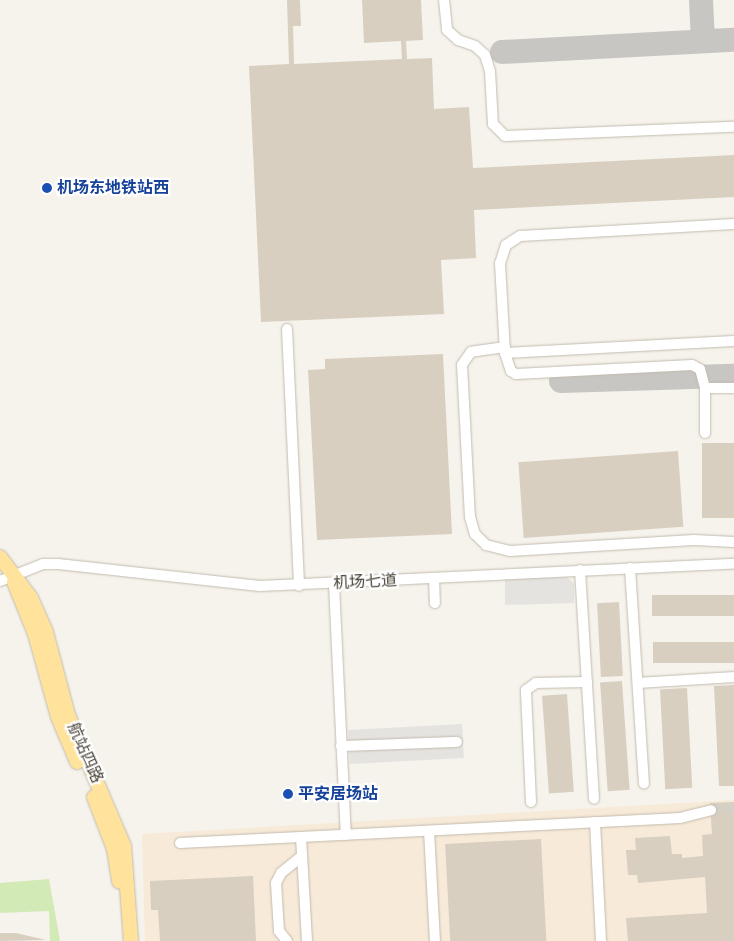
<!DOCTYPE html>
<meta charset="utf-8">
<style>
body{margin:0}
#map{position:relative;width:734px;height:941px;overflow:hidden;background:#f6f3ec;font-family:"Work Sans","Noto Sans SC",sans-serif}
div>[style]{position:absolute}
.commercial>*{inset:0;background:#f7ead8}
.green>*{inset:0;background:#d2eab5}
.parking>*{inset:0;background:#e5e3e0;transform-origin:0 0}
.taxiway>*{height:24px;margin:-12px;padding:0 12px;transform-origin:12px;border-radius:12px;background:#c8c6c3}
.building>*{inset:0;background:#d8cfc1;transform-origin:0 0}
.minor-tunnel>*{height:10px;margin-top:-5px;transform-origin:0;background:repeating-linear-gradient(90deg,#d4d0c8 0 10px,transparent 0 15px)}
.roads{filter:drop-shadow(0 0 1px #c2bbae) drop-shadow(0 0 1px #c2bbae)}
.minor>*{height:10px;margin:-5px;padding:0 5px;transform-origin:5px;border-radius:5px;background:#fff}
.major>*{height:14px;margin:-7px;padding:0 7px;transform-origin:7px;border-radius:7px;background:#ffe39c}
.dots>*{width:14px;height:14px;translate:-50% -50%;box-sizing:border-box;border:2px solid #fff;border-radius:50%}
span{translate:-50% -50%;white-space:nowrap;text-align:center;line-height:1.15;-webkit-text-stroke:4.5px #fff;paint-order:stroke}
.transit-label{font-size:16px;color:#164399;font-weight:700}
.left{translate:0 -50%;text-align:left}
.street-label{font-size:16px;color:#4b4439}
</style>
<div id="map">
<div class="commercial">
<i style="clip-path:polygon(734px 800px,734px 941px,145px 941px,142px 834px)"></i>
</div>
<div class="green">
<i style="clip-path:polygon(49px 879px,60px 941px,50px 941px,49px 911px,0 913px,0 883px)"></i>
</div>
<div class="parking">
<i style="clip-path:polygon(566px 577px,574px 583px,574px 603px,505px 605px,505px 579px)"></i>
<i style="left:462px;top:724px;width:34px;height:114px;rotate:87deg"></i>
</div>
<div class="taxiway">
<i style="left:701px;top:0;width:41px;rotate:87.2deg"></i>
<i style="left:502px;top:52px;width:232px;rotate:-3deg"></i>
<i style="left:561px;top:381px;width:173px;rotate:-1.7deg"></i>
</div>
<div class="building">
<i style="clip-path:polygon(287px 0,300px 0,301px 26px,293px 26px,294px 64px,402px 59px,401px 41px,364px 43px,362px 0,421px 0,423px 40px,406px 41px,407px 59px,432px 58px,434px 109px,469px 107px,473px 168px,734px 155px,734px 197px,474px 210px,476px 258px,441px 260px,444px 314px,261px 322px,249px 66px,289px 64px)"></i>
<i style="clip-path:polygon(443px 354px,452px 534px,317px 540px,308px 370px,325px 369px,325px 359px)"></i>
<i style="left:734px;top:443px;width:75px;height:32px;rotate:90deg"></i>
<i style="left:678px;top:451px;width:76px;height:160px;rotate:86deg"></i>
<i style="left:734px;top:595px;width:21px;height:82px;rotate:90deg"></i>
<i style="left:619px;top:602px;width:74px;height:22px;rotate:87deg"></i>
<i style="left:734px;top:642px;width:21px;height:81px;rotate:90deg"></i>
<i style="left:622px;top:681px;width:109px;height:22px;rotate:86deg"></i>
<i style="clip-path:polygon(734px 685px,734px 786px,719px 786px,714px 686px)"></i>
<i style="left:687px;top:688px;width:100px;height:27px;rotate:87deg"></i>
<i style="left:567px;top:694px;width:98px;height:25px;rotate:86deg"></i>
<i style="clip-path:polygon(734px 802px,734px 941px,628px 941px,626px 918px,707px 913px,705px 877px,638px 883px,637px 875px,628px 875px,626px 850px,636px 850px,635px 838px,670px 836px,672px 854px,682px 854px,682px 858px,703px 856px,702px 835px,712px 834px,710px 803px)"></i>
<i style="left:541px;top:839px;width:102px;height:96px;rotate:87deg"></i>
<i style="clip-path:polygon(253px 876px,256px 941px,160px 941px,158px 910px,151px 910px,150px 881px)"></i>
<i style="clip-path:polygon(0 933px,16px 933px,46px 940px,0 941px)"></i>
</div>
<div class="minor-tunnel">
<i style="left:711px;top:810px;width:23px;rotate:-5deg"></i>
</div>
<div class="roads">
<div class="minor">
<i style="left:444px;top:0;width:30px;rotate:84deg"></i>
<i style="left:447px;top:30px;width:15px;rotate:42deg"></i>
<i style="left:458px;top:40px;width:18px;rotate:19deg"></i>
<i style="left:475px;top:46px;width:13px;rotate:42deg"></i>
<i style="left:485px;top:55px;width:17px;rotate:73deg"></i>
<i style="left:490px;top:71px;width:53px;rotate:86.8deg"></i>
<i style="left:493px;top:124px;width:17px;rotate:45deg"></i>
<i style="left:505px;top:136px;width:229px;rotate:-2.3deg"></i>
<i style="left:734px;top:224px;width:214px;rotate:176.8deg"></i>
<i style="left:520px;top:236px;width:17px;rotate:147deg"></i>
<i style="left:506px;top:245px;width:19px;rotate:108deg"></i>
<i style="left:500px;top:263px;width:90px;rotate:86.8deg"></i>
<i style="left:505px;top:353px;width:19px;rotate:72deg"></i>
<i style="left:511px;top:371px;width:6px;rotate:31deg"></i>
<i style="left:516px;top:374px;width:176px;rotate:-2.9deg"></i>
<i style="left:692px;top:365px;width:9px;rotate:27deg"></i>
<i style="left:700px;top:369px;width:20px;rotate:75deg"></i>
<i style="left:705px;top:388px;width:29px"></i>
<i style="left:287px;top:329px;width:257px;rotate:87.3deg"></i>
<i style="left:505px;top:347px;width:34px;rotate:172deg"></i>
<i style="left:471px;top:352px;width:16px;rotate:125deg"></i>
<i style="left:462px;top:365px;width:152px;rotate:87deg"></i>
<i style="left:470px;top:517px;width:18px;rotate:74deg"></i>
<i style="left:475px;top:534px;width:16px;rotate:45deg"></i>
<i style="left:486px;top:545px;width:25px;rotate:14deg"></i>
<i style="left:510px;top:551px;width:184px;rotate:-3.4deg"></i>
<i style="left:694px;top:540px;width:40px;rotate:2.9deg"></i>
<i style="left:505px;top:353px;width:229px;rotate:-3deg"></i>
<i style="left:705px;top:388px;width:45px;rotate:90deg"></i>
<i style="left:630px;top:568px;width:216px;rotate:86.3deg"></i>
<i style="left:580px;top:570px;width:229px;rotate:86.5deg"></i>
<i style="left:434px;top:578px;width:25px;rotate:88deg"></i>
<i style="left:0;top:581px;width:46px;rotate:-21.6deg"></i>
<i style="left:43px;top:564px;width:15px"></i>
<i style="left:58px;top:564px;width:203px;rotate:6.2deg"></i>
<i style="left:260px;top:586px;width:475px;rotate:-2.7deg"></i>
<i style="left:334px;top:584px;width:251px;rotate:87.3deg"></i>
<i style="left:638px;top:683px;width:96px;rotate:-3.6deg"></i>
<i style="left:341px;top:746px;width:116px;rotate:-2deg"></i>
<i style="left:531px;top:802px;width:112px;rotate:-92.6deg"></i>
<i style="left:526px;top:690px;width:12px;rotate:-35deg"></i>
<i style="left:536px;top:683px;width:51px;rotate:-1.1deg"></i>
<i style="left:595px;top:822px;width:119px;rotate:87.1deg"></i>
<i style="left:429px;top:831px;width:110px;rotate:86.9deg"></i>
<i style="left:301px;top:837px;width:104px;rotate:86.7deg"></i>
<i style="left:180px;top:843px;width:501px;rotate:-2.86deg"></i>
<i style="left:680px;top:818px;width:32px;rotate:-14deg"></i>
<i style="left:287px;top:941px;width:13px;rotate:-129deg"></i>
<i style="left:279px;top:931px;width:48px;rotate:-93.6deg"></i>
<i style="left:276px;top:883px;width:11px;rotate:-63deg"></i>
<i style="left:281px;top:873px;width:27px;rotate:-39deg"></i>
</div>
<div class="major">
<i style="left:0;top:557px;width:51px;rotate:52.9deg"></i>
<i style="left:31px;top:598px;width:37px;rotate:66deg"></i>
<i style="left:46px;top:632px;width:86px;rotate:75.2deg"></i>
<i style="left:68px;top:715px;width:142px;rotate:66.9deg"></i>
<i style="left:124px;top:846px;width:95px;rotate:85.8deg"></i>
<i style="left:14px;top:582px;width:56px;rotate:68deg"></i>
<i style="left:35px;top:634px;width:86px;rotate:74.5deg"></i>
<i style="left:58px;top:717px;width:49px;rotate:67.1deg"></i>
<i style="left:94px;top:797px;width:56px;rotate:69deg"></i>
<i style="left:114px;top:849px;width:33px;rotate:81deg"></i>
</div>
</div>
<div class="dots">
<i style="left:47px;top:188px;background:#1a4fb4"></i>
<i style="left:288px;top:794px;background:#1a4fb4"></i>
</div>
<div class="transit-label">
<span class="left" style="left:57px;top:188px">机场东地铁站西</span>
<span class="left" style="left:298px;top:794px">平安居场站</span>
</div>
<div class="street-label">
<span style="left:365px;top:582px;rotate:-3deg">机场七道</span>
<span style="left:85px;top:753px;rotate:66deg">航站四路</span>
</div>
</div>
